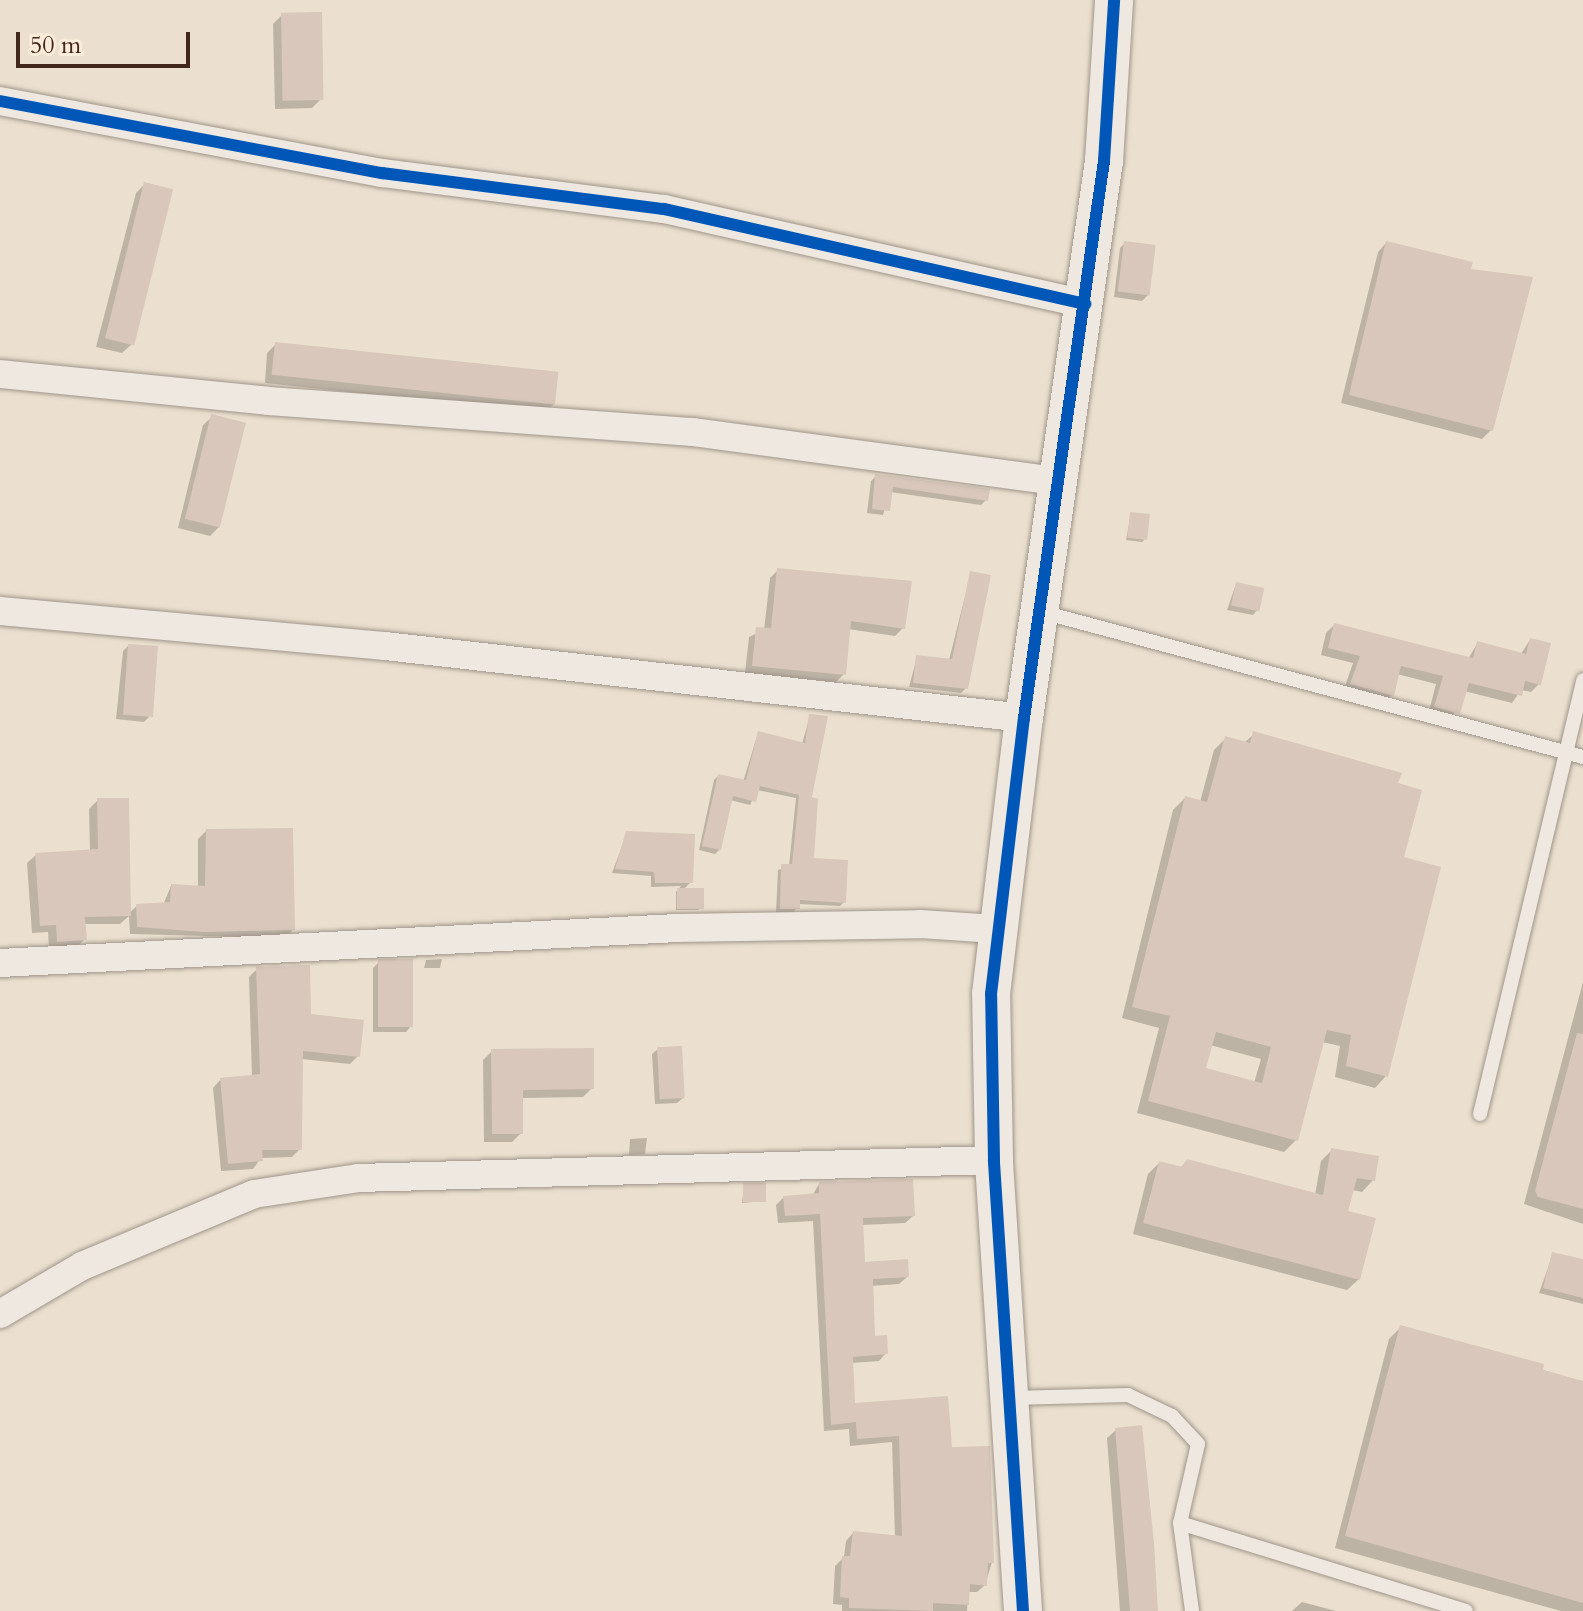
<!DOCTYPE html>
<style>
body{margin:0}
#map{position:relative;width:1583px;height:1611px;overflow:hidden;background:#ebe0cf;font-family:Cardo,serif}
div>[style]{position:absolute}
.shadow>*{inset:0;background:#0003}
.building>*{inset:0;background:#d8c7ba;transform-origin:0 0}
.roads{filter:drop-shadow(0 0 2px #9f958a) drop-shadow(0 0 2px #9f958a)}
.lane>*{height:14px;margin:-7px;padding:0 7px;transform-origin:7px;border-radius:7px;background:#eee8e0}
.street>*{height:28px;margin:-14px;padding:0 14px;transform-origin:14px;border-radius:14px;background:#eee8e0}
.secondary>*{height:38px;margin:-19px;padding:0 19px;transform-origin:19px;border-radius:19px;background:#eee8e0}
.cycleway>*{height:12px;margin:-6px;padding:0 6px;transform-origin:6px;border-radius:6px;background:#0057b8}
span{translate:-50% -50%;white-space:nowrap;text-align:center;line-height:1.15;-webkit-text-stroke:7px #faecd8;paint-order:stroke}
.scale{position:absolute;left:16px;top:32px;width:174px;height:36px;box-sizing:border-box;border:4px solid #40261b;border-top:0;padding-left:10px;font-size:24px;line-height:28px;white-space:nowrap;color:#40261b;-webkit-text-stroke:6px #faecd8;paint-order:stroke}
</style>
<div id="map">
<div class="shadow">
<i style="clip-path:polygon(282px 15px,321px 99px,312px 108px,275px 109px,273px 24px)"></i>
<i style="clip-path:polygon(145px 184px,131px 345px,122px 353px,96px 347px,136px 193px)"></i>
<i style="clip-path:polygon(1125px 243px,1148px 295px,1142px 301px,1114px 297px,1120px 248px)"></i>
<i style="clip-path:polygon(1386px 243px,1491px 430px,1482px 439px,1341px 403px,1378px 252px)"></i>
<i style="clip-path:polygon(276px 344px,554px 404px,545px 413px,265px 383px,267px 353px)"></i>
<i style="clip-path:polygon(212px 417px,219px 527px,210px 536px,178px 528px,203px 425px)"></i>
<i style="clip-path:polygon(876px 476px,986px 500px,981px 505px,890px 492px,883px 515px,867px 513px,871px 481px)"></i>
<i style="clip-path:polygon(1131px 514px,1144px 540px,1142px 542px,1126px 540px)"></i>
<i style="clip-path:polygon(778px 570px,903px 628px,895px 636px,848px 629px,844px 674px,836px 682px,745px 673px,749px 637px,764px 630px,770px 578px)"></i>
<i style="clip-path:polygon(971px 573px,966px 688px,961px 693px,909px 687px,917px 657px,949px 660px)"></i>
<i style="clip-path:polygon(1236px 584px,1258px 609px,1253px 615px,1227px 610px)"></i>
<i style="clip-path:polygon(1334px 625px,1468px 659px,1477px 644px,1521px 654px,1530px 640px,1539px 684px,1531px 692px,1521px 690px,1512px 703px,1464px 691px,1450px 721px,1428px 715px,1436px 684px,1397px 674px,1392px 695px,1384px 703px,1343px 692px,1353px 663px,1321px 655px,1326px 633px)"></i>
<i style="clip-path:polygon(128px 646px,149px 717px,144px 722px,116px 719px,123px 651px)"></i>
<i style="clip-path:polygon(810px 716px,812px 860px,844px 902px,840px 906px,798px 904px,794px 912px,776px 912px,778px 870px,789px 866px,796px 798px,757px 790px,750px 805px,730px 800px,720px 849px,715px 854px,699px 850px,714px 780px,718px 776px,743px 782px,758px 733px,802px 744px)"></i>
<i style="clip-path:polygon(evenodd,1254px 734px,1396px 785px,1402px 859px,1386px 1076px,1375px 1088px,1335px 1077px,1340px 1046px,1322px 1042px,1296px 1140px,1284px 1152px,1137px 1113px,1159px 1028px,1122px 1018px,1173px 810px,1185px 798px,1200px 802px,1214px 750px,1226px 738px,1244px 743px,1254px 734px,1210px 1045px,1261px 1059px,1254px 1083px,1204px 1069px,1210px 1045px)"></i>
<i style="clip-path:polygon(98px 800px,129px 913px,137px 906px,163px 905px,171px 886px,198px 887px,198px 839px,206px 831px,293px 930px,285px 938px,130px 934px,129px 916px,120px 924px,84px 924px,85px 939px,77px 947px,49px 949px,48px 932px,32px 933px,27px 863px,36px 855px,90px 851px,89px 809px)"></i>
<i style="clip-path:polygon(627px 833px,691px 882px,683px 890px,699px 910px,676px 910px,676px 892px,681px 886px,651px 887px,651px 876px,612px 873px)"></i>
<i style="clip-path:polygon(442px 959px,440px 968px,424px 968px,426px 960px)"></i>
<i style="clip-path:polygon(379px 962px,411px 1026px,406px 1032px,373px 1032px,373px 968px)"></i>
<i style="clip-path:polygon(257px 969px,358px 1056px,350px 1064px,301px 1059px,300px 1149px,292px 1157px,261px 1158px,253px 1169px,221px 1171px,213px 1088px,221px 1079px,252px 1077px,249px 977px)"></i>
<i style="clip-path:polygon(1583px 982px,1583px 1224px,1524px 1204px)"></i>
<i style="clip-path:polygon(658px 1049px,683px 1098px,677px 1103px,655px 1104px,652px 1054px)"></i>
<i style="clip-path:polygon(492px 1051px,592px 1088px,583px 1097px,521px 1098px,521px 1133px,512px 1142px,484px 1142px,483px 1060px)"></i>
<i style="clip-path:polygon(647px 1138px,645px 1154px,629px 1155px,630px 1139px)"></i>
<i style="clip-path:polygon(1332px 1150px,1373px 1180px,1362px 1192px,1352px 1190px,1346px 1212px,1359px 1279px,1347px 1290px,1133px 1234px,1148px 1174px,1159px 1163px,1180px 1168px,1187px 1161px,1315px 1195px,1321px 1161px)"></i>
<i style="clip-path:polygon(819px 1184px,913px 1216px,905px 1223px,862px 1225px,863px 1264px,907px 1277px,899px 1284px,871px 1286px,873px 1338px,886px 1353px,879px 1361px,851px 1363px,853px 1405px,950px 1449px,992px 1562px,985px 1585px,977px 1592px,968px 1592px,967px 1611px,842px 1611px,842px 1605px,833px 1604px,835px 1566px,844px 1557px,846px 1541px,853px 1533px,895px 1537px,892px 1442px,850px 1446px,849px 1429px,824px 1431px,813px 1221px,778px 1223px,776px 1205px,784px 1197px,812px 1196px)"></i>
<i style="clip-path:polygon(744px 1186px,764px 1201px,742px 1203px)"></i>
<i style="clip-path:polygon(1553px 1254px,1583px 1261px,1583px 1304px,1539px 1293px)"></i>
<i style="clip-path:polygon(1401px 1327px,1583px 1382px,1583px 1611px,1561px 1611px,1335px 1548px,1389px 1339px)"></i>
<i style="clip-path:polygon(1116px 1430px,1155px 1611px,1120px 1611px,1107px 1438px)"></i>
<i style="clip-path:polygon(1302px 1602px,1336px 1611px,1292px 1611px)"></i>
</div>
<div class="building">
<i style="left:322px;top:12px;width:88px;height:41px;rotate:89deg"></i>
<i style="left:144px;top:182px;width:30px;height:161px;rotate:14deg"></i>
<i style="left:1124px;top:241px;width:32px;height:51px;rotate:7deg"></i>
<i style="clip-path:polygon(1386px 241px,1473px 262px,1471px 269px,1533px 277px,1493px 431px,1349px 395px)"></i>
<i style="left:275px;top:342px;width:285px;height:33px;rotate:6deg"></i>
<i style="left:211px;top:414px;width:36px;height:108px;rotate:14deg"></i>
<i style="clip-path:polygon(875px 474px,990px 489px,988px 501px,893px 487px,890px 511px,872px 509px)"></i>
<i style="left:1130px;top:512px;width:20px;height:26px;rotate:6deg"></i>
<i style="clip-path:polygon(777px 568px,912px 581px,905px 629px,851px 621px,846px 675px,752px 666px,756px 627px,771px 628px)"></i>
<i style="clip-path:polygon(970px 571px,991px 575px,968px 689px,913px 683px,916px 655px,952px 659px)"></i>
<i style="left:1236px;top:582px;width:29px;height:24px;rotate:12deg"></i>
<i style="clip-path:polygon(1334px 623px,1473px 658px,1477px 641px,1526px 654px,1530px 638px,1551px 643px,1541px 685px,1525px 681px,1522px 696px,1469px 683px,1460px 714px,1434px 707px,1443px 676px,1401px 666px,1394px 696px,1350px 684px,1360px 656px,1328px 648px)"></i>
<i style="left:128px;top:644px;width:30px;height:71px;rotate:4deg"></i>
<i style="clip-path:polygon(809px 714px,828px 716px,812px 797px,818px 799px,814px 858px,848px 860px,846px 903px,800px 900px,800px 909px,780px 909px,781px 864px,792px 864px,799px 795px,760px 786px,756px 802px,733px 796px,721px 850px,702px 846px,718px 774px,746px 780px,758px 731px,805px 743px)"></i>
<i style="clip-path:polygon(evenodd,1253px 731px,1402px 773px,1398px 783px,1422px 790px,1404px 857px,1441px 867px,1388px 1077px,1346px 1066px,1351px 1035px,1327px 1030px,1298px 1141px,1148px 1101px,1170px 1016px,1132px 1007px,1185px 796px,1207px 802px,1225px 736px,1250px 743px,1253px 731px,1216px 1032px,1271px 1047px,1262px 1083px,1206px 1068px,1216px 1032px)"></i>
<i style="clip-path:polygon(97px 798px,129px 798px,131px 916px,85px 917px,87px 940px,57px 942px,56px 925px,40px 926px,35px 853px,98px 849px)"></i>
<i style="clip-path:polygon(293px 828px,295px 930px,204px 932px,137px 927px,136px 904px,170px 902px,171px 884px,205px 886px,206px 829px)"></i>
<i style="clip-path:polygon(626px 831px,695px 834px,693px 883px,655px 883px,654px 872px,615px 869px)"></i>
<i style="left:677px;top:888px;width:27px;height:21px"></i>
<i style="left:413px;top:959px;width:68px;height:35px;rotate:90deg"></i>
<i style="clip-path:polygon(310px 965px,311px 1014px,364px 1020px,360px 1057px,303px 1051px,302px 1150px,262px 1150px,263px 1161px,228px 1164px,220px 1078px,260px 1074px,256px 967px)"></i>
<i style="clip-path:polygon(1577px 1033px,1583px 1034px,1583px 1209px,1538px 1197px,1535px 1191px)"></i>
<i style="left:682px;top:1046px;width:52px;height:25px;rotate:87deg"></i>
<i style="clip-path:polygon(594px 1048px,594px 1089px,523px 1090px,523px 1134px,492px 1134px,491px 1049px)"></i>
<i style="clip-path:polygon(1331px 1148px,1379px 1156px,1375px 1181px,1357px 1178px,1348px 1211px,1376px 1218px,1360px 1280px,1143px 1223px,1159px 1161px,1182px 1167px,1187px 1159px,1323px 1195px)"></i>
<i style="clip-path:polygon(913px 1179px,915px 1216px,863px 1218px,865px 1262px,908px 1259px,909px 1277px,873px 1279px,875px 1336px,887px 1335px,888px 1354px,853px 1357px,855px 1403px,948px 1396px,952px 1447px,990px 1446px,994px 1563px,988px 1563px,987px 1586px,970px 1584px,969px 1605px,933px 1603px,933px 1611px,849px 1608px,849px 1598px,840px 1597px,842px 1556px,850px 1556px,853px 1531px,902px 1536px,899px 1436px,857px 1439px,856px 1422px,831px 1425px,820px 1214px,785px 1216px,783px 1196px,819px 1193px,819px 1182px)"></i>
<i style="left:766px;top:1183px;width:19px;height:23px;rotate:90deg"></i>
<i style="clip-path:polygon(1552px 1252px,1583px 1259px,1583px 1298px,1543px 1288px)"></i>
<i style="clip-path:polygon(1400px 1325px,1544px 1364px,1543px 1370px,1583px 1381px,1583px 1603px,1345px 1536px)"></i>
<i style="clip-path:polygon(1142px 1425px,1154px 1543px,1158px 1611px,1130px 1611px,1115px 1428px)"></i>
</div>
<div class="roads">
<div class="lane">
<i style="left:1042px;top:612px;width:560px;rotate:15deg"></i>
<i style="left:1480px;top:1114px;width:446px;rotate:-76.6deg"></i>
<i style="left:1011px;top:1398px;width:117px;rotate:-1.5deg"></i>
<i style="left:1128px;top:1395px;width:49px;rotate:25.5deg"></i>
<i style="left:1172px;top:1416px;width:38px;rotate:47deg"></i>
<i style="left:1198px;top:1444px;width:81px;rotate:102.8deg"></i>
<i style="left:1180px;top:1523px;width:89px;rotate:82.2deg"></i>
<i style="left:1180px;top:1523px;width:299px;rotate:17.1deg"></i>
</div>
<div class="street">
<i style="left:0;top:101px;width:389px;rotate:10.7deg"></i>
<i style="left:382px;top:173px;width:284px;rotate:7.3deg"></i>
<i style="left:664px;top:209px;width:432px;rotate:12.7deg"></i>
<i style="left:0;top:374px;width:270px;rotate:5.7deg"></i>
<i style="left:269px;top:401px;width:425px;rotate:4.2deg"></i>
<i style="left:693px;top:432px;width:366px;rotate:7.7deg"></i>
<i style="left:0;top:611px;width:387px;rotate:5.2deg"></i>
<i style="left:385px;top:646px;width:643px;rotate:6.43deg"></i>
<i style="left:0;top:963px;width:677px;rotate:-2.96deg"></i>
<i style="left:676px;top:928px;width:244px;rotate:-0.9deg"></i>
<i style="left:920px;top:924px;width:76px;rotate:3.8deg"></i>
<i style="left:0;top:1314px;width:95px;rotate:-30.3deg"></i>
<i style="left:82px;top:1266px;width:186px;rotate:-22.7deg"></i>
<i style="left:254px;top:1194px;width:105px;rotate:-8.7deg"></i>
<i style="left:358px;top:1178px;width:636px;rotate:-1.62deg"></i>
</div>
<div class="secondary">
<i style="left:1023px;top:1611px;width:452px;rotate:-93.7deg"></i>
<i style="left:994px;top:1160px;width:166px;rotate:-91deg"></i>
<i style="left:991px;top:994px;width:278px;rotate:-83.2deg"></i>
<i style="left:1024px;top:718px;width:563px;rotate:-81.83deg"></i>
<i style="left:1104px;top:161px;width:161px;rotate:-86.4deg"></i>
</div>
</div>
<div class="cycleway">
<i style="left:0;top:101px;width:389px;rotate:10.7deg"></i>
<i style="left:382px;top:173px;width:284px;rotate:7.3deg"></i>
<i style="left:664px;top:209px;width:432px;rotate:12.7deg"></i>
<i style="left:1023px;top:1611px;width:452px;rotate:-93.7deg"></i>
<i style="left:994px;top:1160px;width:166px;rotate:-91deg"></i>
<i style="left:991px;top:994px;width:278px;rotate:-83.2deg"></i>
<i style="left:1024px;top:718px;width:563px;rotate:-81.83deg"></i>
<i style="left:1104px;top:161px;width:161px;rotate:-86.4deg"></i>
</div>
<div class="scale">50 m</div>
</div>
